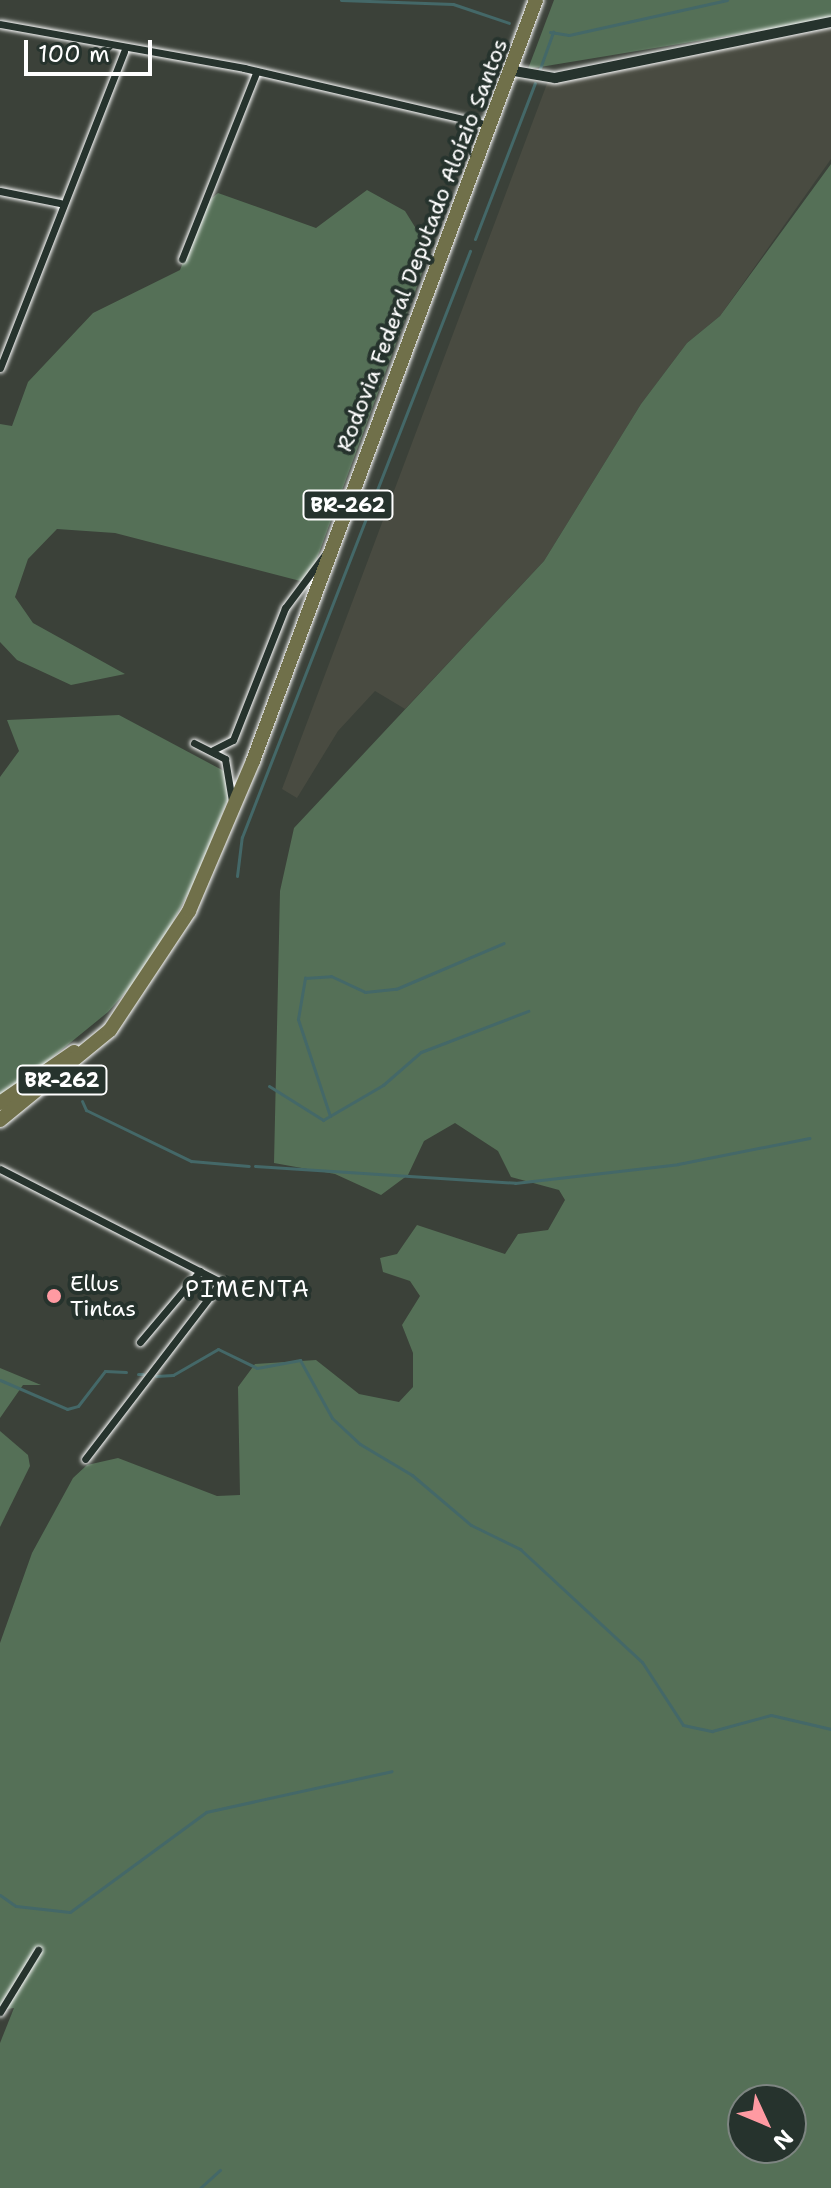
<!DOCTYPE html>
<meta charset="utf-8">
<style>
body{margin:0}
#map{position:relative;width:831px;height:2188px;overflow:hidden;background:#3b4139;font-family:"Shantell Sans",sans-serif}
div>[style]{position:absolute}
.built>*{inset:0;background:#494b41}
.green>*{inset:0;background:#557057}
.stream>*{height:3px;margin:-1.5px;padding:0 1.5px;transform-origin:1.5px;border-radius:1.5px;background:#446868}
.roads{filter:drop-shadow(0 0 2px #fff) drop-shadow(0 0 2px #fff)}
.street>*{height:7px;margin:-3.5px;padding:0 3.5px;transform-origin:3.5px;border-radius:3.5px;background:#26332d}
.secondary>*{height:10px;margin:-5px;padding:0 5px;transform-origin:5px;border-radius:5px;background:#26332d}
.highway>*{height:14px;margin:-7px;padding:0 7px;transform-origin:7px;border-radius:7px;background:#70704a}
.dots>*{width:22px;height:22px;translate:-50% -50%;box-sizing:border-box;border:4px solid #26332d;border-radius:50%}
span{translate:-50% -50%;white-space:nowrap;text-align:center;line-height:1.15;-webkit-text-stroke:8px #26332d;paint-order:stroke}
.shield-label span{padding:2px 6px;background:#26332d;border:2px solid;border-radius:6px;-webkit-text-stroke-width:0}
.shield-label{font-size:20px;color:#fff;font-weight:700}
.street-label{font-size:22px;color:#fff}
.poi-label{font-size:22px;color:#fff}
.left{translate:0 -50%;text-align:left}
.neighbourhood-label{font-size:24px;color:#fff;letter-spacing:2px}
.north{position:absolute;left:727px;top:2084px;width:80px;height:80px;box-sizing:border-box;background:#26332d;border:2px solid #7d8581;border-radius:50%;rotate:134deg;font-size:22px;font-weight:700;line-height:32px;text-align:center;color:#fff}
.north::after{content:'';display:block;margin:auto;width:28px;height:36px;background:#ff9aa2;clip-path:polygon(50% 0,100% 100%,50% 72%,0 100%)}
.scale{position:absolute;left:24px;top:40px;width:128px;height:36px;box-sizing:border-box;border:4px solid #fff;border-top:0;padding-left:10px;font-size:24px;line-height:28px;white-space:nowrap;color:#fff;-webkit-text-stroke:6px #26332d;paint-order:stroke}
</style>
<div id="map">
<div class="built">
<i style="clip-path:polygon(831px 28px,831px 159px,720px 316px,687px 343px,641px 404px,544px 561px,405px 709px,375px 691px,338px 731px,297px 798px,282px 789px,548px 81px)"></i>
</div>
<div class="green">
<i style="clip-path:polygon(554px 0,831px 0,831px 19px,528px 69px)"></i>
<i style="clip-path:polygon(evenodd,831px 164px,831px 2188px,0 2188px,0 2043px,14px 2008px,0 2010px,0 1643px,32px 1553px,73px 1478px,87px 1465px,118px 1458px,217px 1496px,240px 1495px,238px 1387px,255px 1364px,316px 1360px,359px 1394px,399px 1402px,413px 1387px,413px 1353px,402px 1325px,420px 1296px,410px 1281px,383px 1272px,380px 1258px,397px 1254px,417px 1225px,505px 1254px,518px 1234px,548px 1230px,565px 1200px,559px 1190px,511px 1177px,498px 1151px,455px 1123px,424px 1141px,408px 1175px,381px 1195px,335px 1174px,274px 1163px,280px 891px,294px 828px,544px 561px,641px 404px,687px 343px,720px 316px,831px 164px,743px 2100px,791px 2100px,791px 2148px,743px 2148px,743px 2100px)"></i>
<i style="clip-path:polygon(367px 190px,405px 211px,430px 251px,308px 583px,115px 533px,57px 529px,28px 559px,15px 597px,33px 623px,125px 674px,71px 685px,17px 660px,0 642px,0 424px,12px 426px,28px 382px,93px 313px,180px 270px,206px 203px,218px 193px,316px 228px)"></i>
<i style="clip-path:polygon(119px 715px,224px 771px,228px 799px,195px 881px,148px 967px,108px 1012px,0 1100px,0 777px,19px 751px,7px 720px)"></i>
<i style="clip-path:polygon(0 1368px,41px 1385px,23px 1385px,0 1418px)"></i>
<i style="clip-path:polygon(0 1431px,28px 1455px,30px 1466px,0 1527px)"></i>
</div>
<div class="stream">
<i style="left:341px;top:0;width:112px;rotate:2deg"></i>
<i style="left:453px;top:4px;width:59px;rotate:18.7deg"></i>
<i style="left:550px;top:32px;width:19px;rotate:9deg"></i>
<i style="left:569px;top:35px;width:162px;rotate:-12.5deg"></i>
<i style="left:538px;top:74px;width:45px;rotate:-70.3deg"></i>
<i style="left:475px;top:239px;width:167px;rotate:-69deg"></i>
<i style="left:237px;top:876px;width:39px;rotate:-83deg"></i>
<i style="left:242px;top:837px;width:629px;rotate:-68.74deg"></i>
<i style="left:269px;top:1086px;width:64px;rotate:32.2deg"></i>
<i style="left:323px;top:1120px;width:69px;rotate:-30.3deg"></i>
<i style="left:383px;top:1085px;width:50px;rotate:-41deg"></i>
<i style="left:421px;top:1052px;width:115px;rotate:-21deg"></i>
<i style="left:82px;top:1101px;width:10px;rotate:66deg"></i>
<i style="left:86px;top:1110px;width:117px;rotate:25.9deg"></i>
<i style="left:191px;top:1161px;width:58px;rotate:4.9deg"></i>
<i style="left:330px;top:1116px;width:102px;rotate:-108.3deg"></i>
<i style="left:298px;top:1019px;width:42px;rotate:-80.3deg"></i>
<i style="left:305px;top:978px;width:26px;rotate:-4deg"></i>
<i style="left:331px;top:976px;width:38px;rotate:25deg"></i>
<i style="left:365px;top:992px;width:31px;rotate:-6deg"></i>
<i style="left:396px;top:989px;width:117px;rotate:-23.1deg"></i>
<i style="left:255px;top:1166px;width:261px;rotate:3.7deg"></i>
<i style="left:515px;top:1183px;width:164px;rotate:-6.6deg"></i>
<i style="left:678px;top:1164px;width:134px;rotate:-11.2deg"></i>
<i style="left:138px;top:1374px;width:5px"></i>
<i style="left:156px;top:1376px;width:17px;rotate:-3deg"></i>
<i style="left:173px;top:1375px;width:52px;rotate:-30deg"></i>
<i style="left:218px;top:1349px;width:43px;rotate:26deg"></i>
<i style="left:257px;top:1368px;width:44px;rotate:-10.5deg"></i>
<i style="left:300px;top:1360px;width:66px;rotate:61.1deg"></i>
<i style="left:332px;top:1418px;width:38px;rotate:43deg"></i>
<i style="left:360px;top:1444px;width:61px;rotate:30.8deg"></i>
<i style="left:412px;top:1475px;width:77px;rotate:40.3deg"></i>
<i style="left:471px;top:1525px;width:55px;rotate:26.1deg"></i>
<i style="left:520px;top:1549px;width:166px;rotate:42.8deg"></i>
<i style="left:642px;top:1662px;width:75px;rotate:56.9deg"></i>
<i style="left:683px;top:1725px;width:30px;rotate:12deg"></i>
<i style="left:712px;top:1731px;width:61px;rotate:-15.2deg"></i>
<i style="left:771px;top:1715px;width:62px;rotate:13.1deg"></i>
<i style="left:0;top:1380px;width:73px;rotate:23.4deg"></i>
<i style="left:67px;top:1409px;width:11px;rotate:-15deg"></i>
<i style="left:78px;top:1406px;width:44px;rotate:-52.4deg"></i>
<i style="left:105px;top:1371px;width:21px;rotate:3deg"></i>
<i style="left:0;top:1895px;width:19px;rotate:35deg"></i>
<i style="left:16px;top:1906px;width:54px;rotate:6.3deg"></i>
<i style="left:70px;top:1912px;width:169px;rotate:-36.3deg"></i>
<i style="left:206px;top:1812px;width:190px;rotate:-12.4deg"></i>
<i style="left:200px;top:2188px;width:27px;rotate:-42deg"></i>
</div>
<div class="roads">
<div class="street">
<i style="left:0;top:24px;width:248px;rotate:10.2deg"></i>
<i style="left:244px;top:68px;width:252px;rotate:13.1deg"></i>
<i style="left:0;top:191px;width:61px;rotate:11.3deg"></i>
<i style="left:182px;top:259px;width:202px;rotate:-68.3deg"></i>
<i style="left:0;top:368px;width:340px;rotate:-68.6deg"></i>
<i style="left:194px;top:743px;width:35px;rotate:27deg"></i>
<i style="left:225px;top:759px;width:43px;rotate:80.5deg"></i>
<i style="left:213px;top:750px;width:22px;rotate:-27deg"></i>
<i style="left:233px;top:740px;width:142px;rotate:-68.5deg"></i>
<i style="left:285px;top:608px;width:79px;rotate:-53.3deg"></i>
<i style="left:0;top:1169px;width:248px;rotate:27.1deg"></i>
<i style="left:221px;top:1282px;width:223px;rotate:127.5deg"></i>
<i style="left:140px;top:1342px;width:93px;rotate:-49.8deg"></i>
<i style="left:0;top:2012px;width:73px;rotate:-58.5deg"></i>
</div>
<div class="secondary">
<i style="left:514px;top:71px;width:42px;rotate:9.7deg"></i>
<i style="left:555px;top:78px;width:282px;rotate:-11.5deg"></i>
</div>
<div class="highway">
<i style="left:0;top:1103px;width:90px;rotate:-34.6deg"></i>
<i style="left:0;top:1120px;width:142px;rotate:-39.3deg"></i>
<i style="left:110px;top:1030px;width:143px;rotate:-56.4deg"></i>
<i style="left:189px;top:911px;width:163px;rotate:-66.9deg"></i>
<i style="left:253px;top:761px;width:812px;rotate:-69.6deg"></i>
</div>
</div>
<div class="dots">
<i style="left:54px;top:1296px;background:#ff9aa2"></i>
</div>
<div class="shield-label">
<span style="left:348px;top:505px">BR-262</span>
<span style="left:62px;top:1080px">BR-262</span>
</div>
<div class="street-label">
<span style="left:422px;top:245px;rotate:-69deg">Rodovia Federal Deputado Aloízio Santos</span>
</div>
<div class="poi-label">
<span class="left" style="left:70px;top:1296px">Ellus<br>Tintas</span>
</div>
<div class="neighbourhood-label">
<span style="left:248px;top:1290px">PIMENTA</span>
</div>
<div class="north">N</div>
<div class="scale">100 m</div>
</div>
